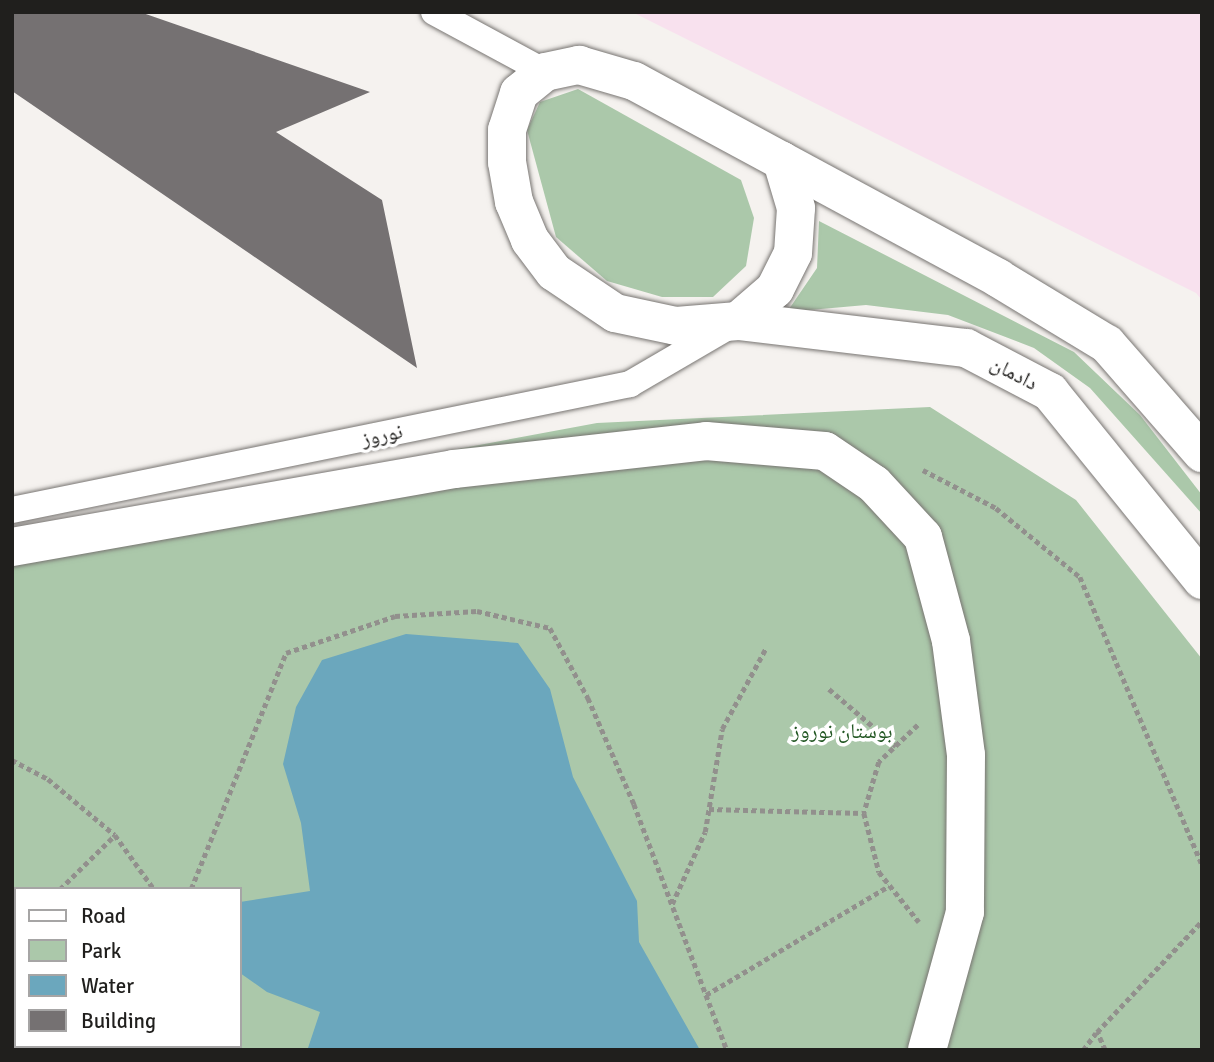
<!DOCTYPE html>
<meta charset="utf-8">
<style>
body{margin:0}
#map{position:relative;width:1214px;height:1062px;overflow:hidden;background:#f5f2ef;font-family:Signika,"Noto Naskh Arabic",sans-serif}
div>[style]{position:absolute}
.commercial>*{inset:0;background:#f8e1ee}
.green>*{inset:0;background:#abc8aa}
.water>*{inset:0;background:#6ba7bd}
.building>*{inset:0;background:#757172}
.path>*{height:4.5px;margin-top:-2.25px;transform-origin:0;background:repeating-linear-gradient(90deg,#92908d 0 5px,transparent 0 8.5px)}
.roads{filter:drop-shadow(0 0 2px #787572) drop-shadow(0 0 2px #787572)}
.service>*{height:26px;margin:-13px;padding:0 13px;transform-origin:13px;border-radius:13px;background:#fff}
.pedestrian>*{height:38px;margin:-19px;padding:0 19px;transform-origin:19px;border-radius:19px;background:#fff}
.tertiary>*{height:38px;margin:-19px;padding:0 19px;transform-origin:19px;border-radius:19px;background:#fff}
span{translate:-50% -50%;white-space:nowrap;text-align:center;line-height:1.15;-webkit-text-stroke:7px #fff;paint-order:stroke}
.street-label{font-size:21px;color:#201f1d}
.park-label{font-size:21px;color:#225723}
.frame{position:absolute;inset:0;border:14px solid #201f1d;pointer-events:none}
.legend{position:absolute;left:14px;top:887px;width:228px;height:161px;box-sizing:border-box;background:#fff;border:2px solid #a6a5a5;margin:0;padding:9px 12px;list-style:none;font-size:21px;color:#201f1d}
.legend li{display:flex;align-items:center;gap:14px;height:35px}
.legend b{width:35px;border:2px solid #a6a5a5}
</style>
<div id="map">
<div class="commercial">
<i style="clip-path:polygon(632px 12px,1202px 12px,1202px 300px,1196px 293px)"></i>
</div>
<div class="green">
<i style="clip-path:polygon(578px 89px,741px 180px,754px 218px,746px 266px,713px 297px,662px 297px,607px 281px,556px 237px,527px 130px,540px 102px)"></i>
<i style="clip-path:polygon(819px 221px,1074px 352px,1140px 415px,1202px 495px,1202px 514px,1090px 388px,1034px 348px,948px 315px,866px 305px,787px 312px,817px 268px)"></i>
<i style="clip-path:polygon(evenodd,930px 407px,1076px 500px,1202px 659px,1202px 1050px,12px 1050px,12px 532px,597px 423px,930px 407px,16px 889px,240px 889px,240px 1046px,16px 1046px,16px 889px)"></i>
</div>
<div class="water">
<i style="clip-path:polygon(406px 634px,518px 643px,550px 689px,573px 777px,637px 901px,639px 942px,700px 1050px,303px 1050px,308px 1048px,320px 1012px,267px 992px,240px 973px,240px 902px,310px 891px,301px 823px,283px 764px,296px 707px,322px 660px)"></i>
</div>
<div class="building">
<i style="clip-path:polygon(12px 12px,140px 12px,370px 92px,276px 132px,382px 200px,417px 368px,12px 91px)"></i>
</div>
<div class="path">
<i style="left:923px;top:470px;width:82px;rotate:27.5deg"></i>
<i style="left:996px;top:508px;width:109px;rotate:39.4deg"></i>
<i style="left:1080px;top:577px;width:313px;rotate:67deg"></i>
<i style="left:829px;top:689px;width:88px;rotate:40.4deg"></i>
<i style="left:918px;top:725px;width:54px;rotate:136.5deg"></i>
<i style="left:879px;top:762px;width:53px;rotate:106.4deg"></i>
<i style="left:864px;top:813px;width:61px;rotate:75.7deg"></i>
<i style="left:879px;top:872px;width:64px;rotate:51.3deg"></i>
<i style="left:12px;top:760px;width:41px;rotate:27.8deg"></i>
<i style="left:48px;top:779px;width:87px;rotate:39.9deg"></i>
<i style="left:115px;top:835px;width:67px;rotate:54.2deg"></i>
<i style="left:709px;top:809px;width:155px;rotate:1.5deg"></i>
<i style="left:60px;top:889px;width:77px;rotate:-44.5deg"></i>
<i style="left:191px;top:889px;width:254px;rotate:-68.1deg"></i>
<i style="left:286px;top:653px;width:115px;rotate:-18.7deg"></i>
<i style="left:395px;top:616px;width:82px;rotate:-3.5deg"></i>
<i style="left:477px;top:611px;width:75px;rotate:13.1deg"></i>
<i style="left:550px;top:628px;width:80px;rotate:61.5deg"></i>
<i style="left:588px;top:698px;width:116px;rotate:66.5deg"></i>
<i style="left:634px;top:804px;width:263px;rotate:69.3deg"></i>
<i style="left:672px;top:904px;width:79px;rotate:-65.4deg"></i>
<i style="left:705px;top:832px;width:104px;rotate:-80.6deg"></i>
<i style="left:722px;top:729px;width:92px;rotate:-61.5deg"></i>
<i style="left:12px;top:936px;width:6px;rotate:-45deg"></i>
<i style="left:12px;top:964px;width:9px;rotate:63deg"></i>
<i style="left:706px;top:995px;width:213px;rotate:-30.8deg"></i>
<i style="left:34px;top:1046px;width:4px;rotate:90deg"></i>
<i style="left:133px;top:1050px;width:4px;rotate:-63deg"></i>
<i style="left:1083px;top:1050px;width:21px;rotate:-53deg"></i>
<i style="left:1105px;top:1050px;width:20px;rotate:-114deg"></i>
<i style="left:1097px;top:1032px;width:153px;rotate:-46.6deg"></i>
</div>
<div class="roads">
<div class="service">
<i style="left:434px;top:12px;width:126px;rotate:28.4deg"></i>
<i style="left:12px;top:510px;width:631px;rotate:-11.52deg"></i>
<i style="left:630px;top:384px;width:117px;rotate:-30.3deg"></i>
</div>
<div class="pedestrian">
<i style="left:12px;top:547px;width:449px;rotate:-10deg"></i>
<i style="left:454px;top:469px;width:254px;rotate:-6.3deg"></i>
<i style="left:706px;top:441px;width:119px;rotate:4.8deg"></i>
<i style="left:825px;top:451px;width:59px;rotate:34deg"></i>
<i style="left:874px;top:484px;width:72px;rotate:47.2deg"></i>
<i style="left:923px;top:537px;width:108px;rotate:74.9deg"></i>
<i style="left:951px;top:641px;width:115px;rotate:82.5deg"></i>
<i style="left:966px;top:755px;width:157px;rotate:90.4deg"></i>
<i style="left:965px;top:912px;width:143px;rotate:105.4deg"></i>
</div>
<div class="tertiary">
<i style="left:579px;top:65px;width:57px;rotate:16.2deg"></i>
<i style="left:634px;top:81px;width:168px;rotate:28.4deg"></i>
<i style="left:782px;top:161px;width:49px;rotate:73.4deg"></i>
<i style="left:796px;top:208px;width:45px;rotate:93.8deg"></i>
<i style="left:793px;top:253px;width:40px;rotate:116.6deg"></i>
<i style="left:775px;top:289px;width:49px;rotate:139.1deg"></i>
<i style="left:738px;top:321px;width:62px;rotate:175.4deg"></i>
<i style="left:676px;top:326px;width:62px;rotate:-168deg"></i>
<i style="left:615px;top:313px;width:73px;rotate:-146.1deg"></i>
<i style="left:554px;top:272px;width:40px;rotate:-127deg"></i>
<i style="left:530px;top:240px;width:41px;rotate:-112.8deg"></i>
<i style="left:514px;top:202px;width:41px;rotate:-99.9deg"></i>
<i style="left:507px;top:162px;width:32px;rotate:-90deg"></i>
<i style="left:507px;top:130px;width:39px;rotate:-72deg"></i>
<i style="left:519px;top:93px;width:33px;rotate:-39deg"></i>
<i style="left:545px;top:72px;width:35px;rotate:-12deg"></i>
<i style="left:782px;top:161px;width:246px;rotate:28.4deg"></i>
<i style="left:998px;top:278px;width:127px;rotate:31.2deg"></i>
<i style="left:1107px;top:344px;width:145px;rotate:48.9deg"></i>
<i style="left:738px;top:321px;width:230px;rotate:6.8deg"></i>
<i style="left:966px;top:348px;width:95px;rotate:27.6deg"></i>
<i style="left:1050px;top:392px;width:242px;rotate:51deg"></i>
</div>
</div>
<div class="street-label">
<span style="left:1014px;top:373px;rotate:27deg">دادمان</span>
<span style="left:382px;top:435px;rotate:-12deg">نوروز</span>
</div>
<div class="park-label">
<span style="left:842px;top:731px">بوستان نوروز</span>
</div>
<div class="frame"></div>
<ul class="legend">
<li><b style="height:9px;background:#fff"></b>Road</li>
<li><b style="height:19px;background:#abc8aa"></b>Park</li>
<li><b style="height:19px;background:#6ba7bd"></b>Water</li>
<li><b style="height:19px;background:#757172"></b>Building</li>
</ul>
</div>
